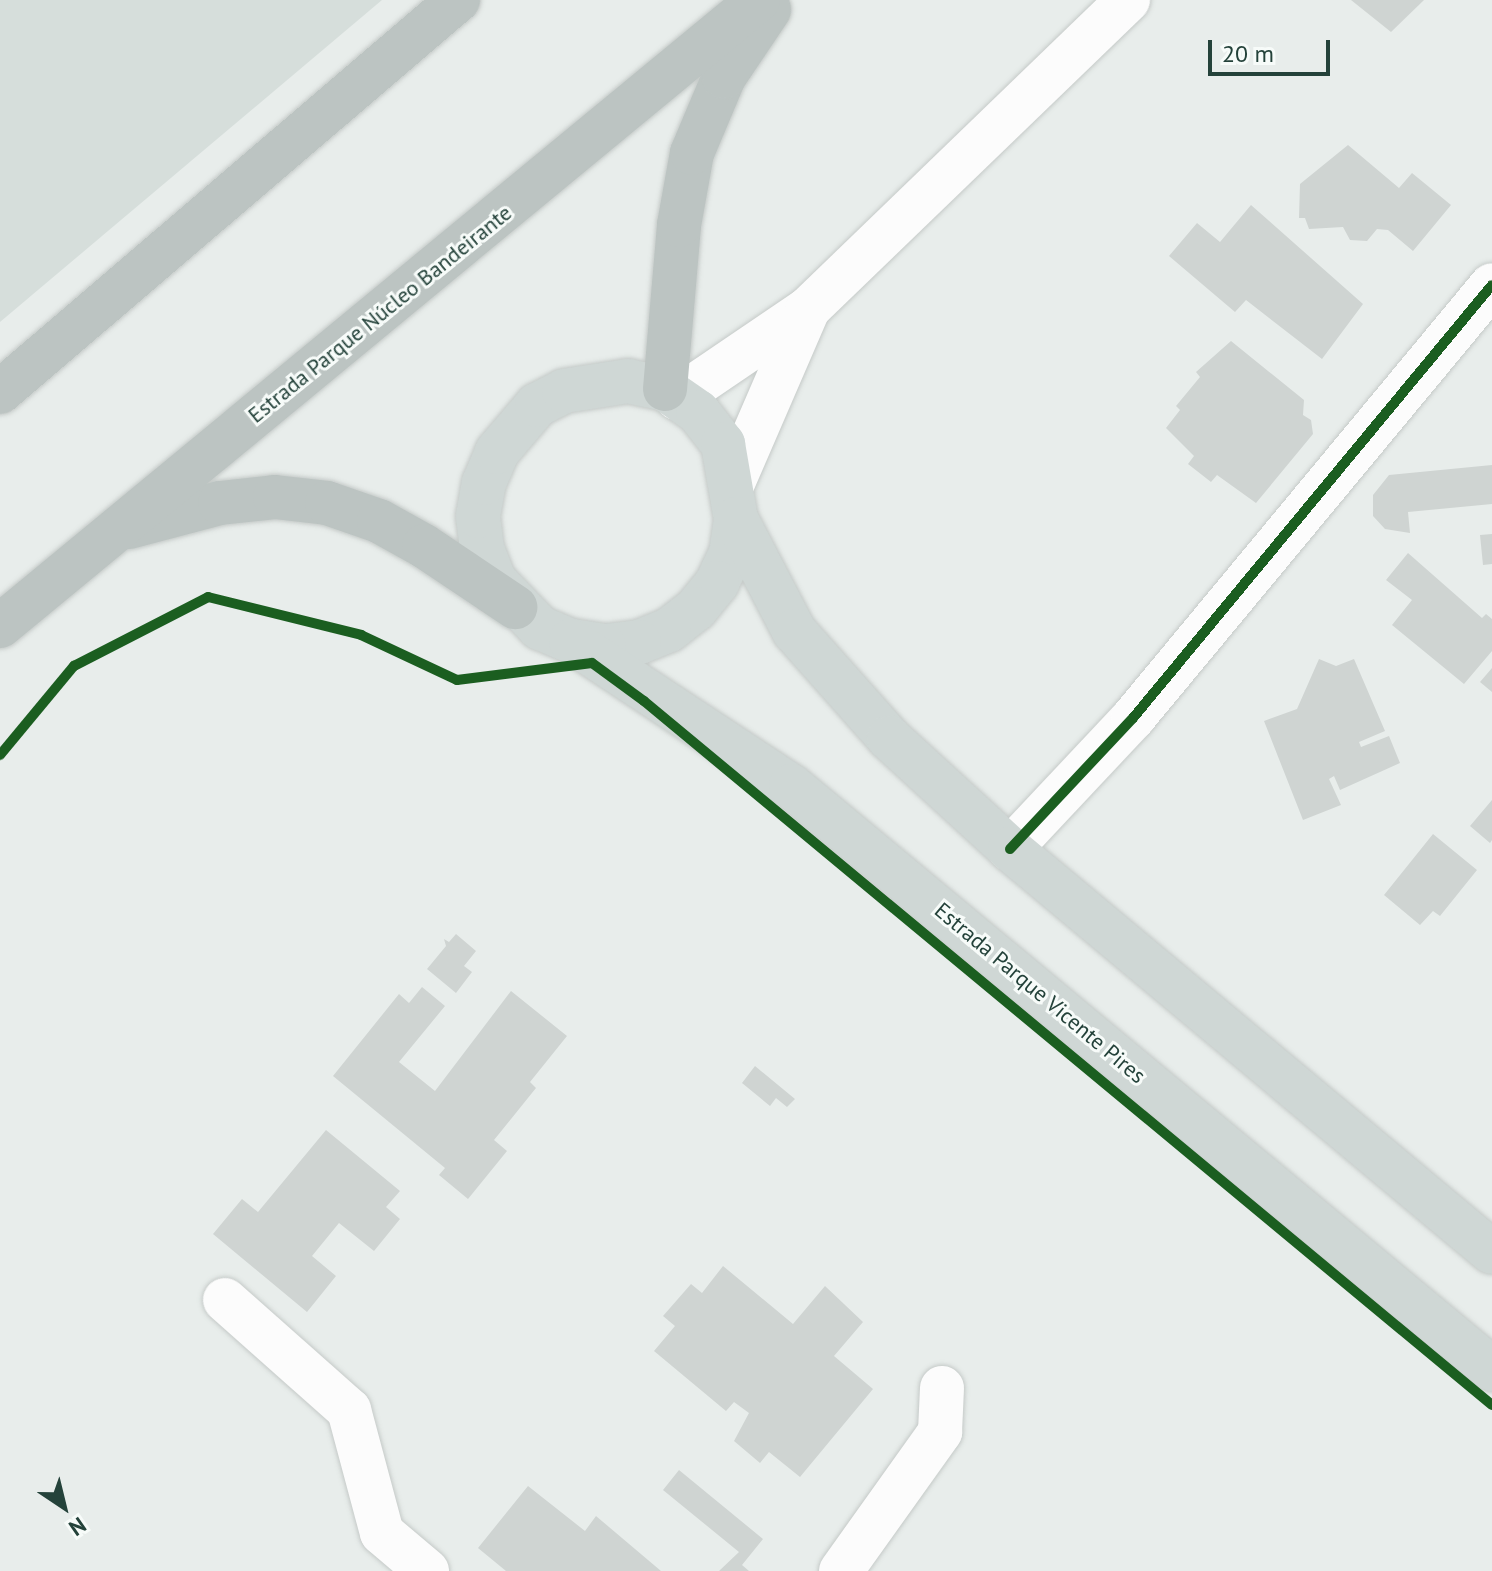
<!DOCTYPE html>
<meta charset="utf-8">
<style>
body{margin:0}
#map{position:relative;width:1492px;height:1571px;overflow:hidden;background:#e8edeb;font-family:"PT Sans",sans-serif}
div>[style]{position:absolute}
.built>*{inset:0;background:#d6dedb}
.building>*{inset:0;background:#cfd4d2}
.roads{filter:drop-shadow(0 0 2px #c5cac8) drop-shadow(0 0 2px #c5cac8)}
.street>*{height:44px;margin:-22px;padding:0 22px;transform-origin:22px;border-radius:22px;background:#fcfcfc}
.secondary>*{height:44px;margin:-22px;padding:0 22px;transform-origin:22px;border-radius:22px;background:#fcfcfc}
.primary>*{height:44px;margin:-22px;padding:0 22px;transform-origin:22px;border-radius:22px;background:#cfd7d5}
.highway>*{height:44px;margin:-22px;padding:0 22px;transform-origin:22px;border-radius:22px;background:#bcc4c2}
.cycleway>*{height:10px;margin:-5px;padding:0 5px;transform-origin:5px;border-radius:5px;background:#1b5e20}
span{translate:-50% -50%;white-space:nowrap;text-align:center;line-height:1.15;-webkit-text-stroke:6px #f7fbf9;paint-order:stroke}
.street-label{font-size:22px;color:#24423a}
.north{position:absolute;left:24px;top:1467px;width:80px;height:80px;-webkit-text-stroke:6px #f7fbf9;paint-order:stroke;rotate:145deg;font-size:22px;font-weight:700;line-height:32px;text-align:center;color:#24423a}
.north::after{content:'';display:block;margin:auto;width:28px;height:36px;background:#24423a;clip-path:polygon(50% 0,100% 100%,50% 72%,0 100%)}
.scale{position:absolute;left:1208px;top:40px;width:122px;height:36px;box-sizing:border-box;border:4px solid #24423a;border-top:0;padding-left:10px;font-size:24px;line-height:28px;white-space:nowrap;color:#24423a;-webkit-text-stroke:6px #f7fbf9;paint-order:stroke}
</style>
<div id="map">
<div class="built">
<i style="clip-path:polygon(0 0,382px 0,0 322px)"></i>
</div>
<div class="building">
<i style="clip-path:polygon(1351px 0,1424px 0,1391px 32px)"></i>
<i style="clip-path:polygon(1348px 145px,1399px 188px,1412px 173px,1451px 205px,1413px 251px,1388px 230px,1377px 229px,1367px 241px,1350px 240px,1343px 227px,1309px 229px,1305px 218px,1299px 218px,1300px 184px)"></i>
<i style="clip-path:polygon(1251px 205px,1363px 304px,1322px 359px,1246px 300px,1235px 312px,1169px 256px,1197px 223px,1220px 242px)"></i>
<i style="clip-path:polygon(1231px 341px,1304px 400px,1303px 415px,1311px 420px,1313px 434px,1256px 503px,1217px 475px,1211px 482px,1188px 464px,1194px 456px,1166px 428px,1180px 410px,1176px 406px,1200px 377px,1196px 372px)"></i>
<i style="clip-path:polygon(1492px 465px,1492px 504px,1408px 512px,1410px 533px,1385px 529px,1373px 516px,1373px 495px,1389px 475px)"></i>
<i style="clip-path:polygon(1492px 534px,1492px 564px,1483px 565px,1480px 535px)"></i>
<i style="clip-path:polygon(1408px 553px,1482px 618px,1486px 614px,1492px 619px,1492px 651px,1464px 684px,1392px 625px,1412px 600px,1386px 580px)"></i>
<i style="clip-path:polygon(1319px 659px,1336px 666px,1354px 659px,1385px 731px,1359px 742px,1361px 747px,1389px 736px,1400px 763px,1340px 790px,1334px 776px,1329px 779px,1341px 805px,1303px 820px,1264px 721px,1297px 709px)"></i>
<i style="clip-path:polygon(1492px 668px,1492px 692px,1480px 682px)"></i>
<i style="clip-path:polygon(1492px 800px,1492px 840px,1490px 843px,1470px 826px)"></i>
<i style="clip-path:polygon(1433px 834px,1477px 870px,1440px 916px,1433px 911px,1420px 925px,1384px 895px)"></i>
<i style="clip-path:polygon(456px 934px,476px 951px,464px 966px,472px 972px,456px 993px,427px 969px,446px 946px,444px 939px,449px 942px)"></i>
<i style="clip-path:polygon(422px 987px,445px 1006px,399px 1062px,435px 1091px,511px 991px,567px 1036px,530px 1082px,536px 1088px,494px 1140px,507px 1151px,468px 1199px,439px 1175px,445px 1168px,333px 1076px,399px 994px,409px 1003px)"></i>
<i style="clip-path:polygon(755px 1066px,795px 1099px,787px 1107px,776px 1098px,770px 1106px,742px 1083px)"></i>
<i style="clip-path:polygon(326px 1130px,400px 1191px,386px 1207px,400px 1219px,374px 1251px,339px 1223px,312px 1256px,336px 1276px,307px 1312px,213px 1234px,242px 1199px,258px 1212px)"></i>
<i style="clip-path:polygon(723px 1266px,793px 1324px,825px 1286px,863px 1322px,834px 1356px,873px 1389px,800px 1477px,769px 1452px,760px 1463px,734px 1441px,749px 1413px,734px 1402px,726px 1411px,654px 1351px,675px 1326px,663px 1316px,691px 1284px,702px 1293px)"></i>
<i style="clip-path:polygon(679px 1470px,763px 1539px,742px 1565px,749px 1571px,719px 1571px,739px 1552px,663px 1490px)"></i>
<i style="clip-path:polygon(528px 1486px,585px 1531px,596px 1516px,661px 1571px,506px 1571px,478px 1548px)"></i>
</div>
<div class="roads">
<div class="street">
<i style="left:1010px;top:849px;width:180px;rotate:-46.8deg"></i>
<i style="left:1133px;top:718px;width:562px;rotate:-50.34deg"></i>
<i style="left:225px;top:1300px;width:166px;rotate:41.6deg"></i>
<i style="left:349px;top:1410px;width:127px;rotate:75deg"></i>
<i style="left:382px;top:1533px;width:59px;rotate:40.2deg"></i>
<i style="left:841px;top:1571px;width:171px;rotate:-54.5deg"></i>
<i style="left:940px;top:1432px;width:44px;rotate:-87.4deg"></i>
</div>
<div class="secondary">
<i style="left:677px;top:398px;width:158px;rotate:-34.2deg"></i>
<i style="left:808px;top:309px;width:445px;rotate:-44deg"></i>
<i style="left:732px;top:485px;width:192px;rotate:-66.6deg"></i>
</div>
<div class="primary">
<i style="left:628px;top:381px;width:38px;rotate:12deg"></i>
<i style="left:665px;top:389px;width:40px;rotate:34.9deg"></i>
<i style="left:698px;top:412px;width:41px;rotate:52deg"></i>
<i style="left:723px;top:444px;width:76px;rotate:80.2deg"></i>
<i style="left:736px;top:519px;width:34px;rotate:98deg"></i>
<i style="left:731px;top:553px;width:33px;rotate:115deg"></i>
<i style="left:717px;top:583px;width:33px;rotate:129deg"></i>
<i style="left:696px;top:609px;width:34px;rotate:142deg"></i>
<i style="left:669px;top:630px;width:32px;rotate:158deg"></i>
<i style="left:639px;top:642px;width:35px;rotate:173deg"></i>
<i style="left:604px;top:646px;width:33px;rotate:-171deg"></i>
<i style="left:571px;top:641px;width:34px;rotate:-157deg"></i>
<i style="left:540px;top:628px;width:66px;rotate:-133.8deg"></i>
<i style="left:494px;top:580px;width:33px;rotate:-111deg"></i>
<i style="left:482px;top:549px;width:33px;rotate:-97deg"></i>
<i style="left:478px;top:516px;width:34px;rotate:-80deg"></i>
<i style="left:484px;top:483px;width:34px;rotate:-67deg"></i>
<i style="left:497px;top:452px;width:62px;rotate:-49.6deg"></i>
<i style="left:537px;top:405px;width:30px;rotate:-27deg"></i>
<i style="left:564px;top:391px;width:65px;rotate:-8.9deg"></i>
<i style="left:736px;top:519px;width:126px;rotate:62.6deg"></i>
<i style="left:794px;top:631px;width:143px;rotate:48.4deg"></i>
<i style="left:889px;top:738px;width:164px;rotate:42.5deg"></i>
<i style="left:1010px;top:849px;width:628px;rotate:39.9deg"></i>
<i style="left:571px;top:641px;width:263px;rotate:33.4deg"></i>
<i style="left:791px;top:786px;width:912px;rotate:39.75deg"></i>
</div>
<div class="highway">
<i style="left:665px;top:389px;width:165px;rotate:-85.1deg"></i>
<i style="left:679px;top:225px;width:73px;rotate:-79.8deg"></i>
<i style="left:692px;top:153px;width:82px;rotate:-67.2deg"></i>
<i style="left:724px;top:77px;width:81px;rotate:-56.1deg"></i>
<i style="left:0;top:392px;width:603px;rotate:-40.56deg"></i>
<i style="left:129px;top:527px;width:94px;rotate:-14.8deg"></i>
<i style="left:220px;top:503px;width:55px;rotate:-6.2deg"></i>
<i style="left:275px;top:497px;width:52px;rotate:6.6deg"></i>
<i style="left:327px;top:503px;width:55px;rotate:19.1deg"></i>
<i style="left:379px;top:521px;width:51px;rotate:29.1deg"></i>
<i style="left:424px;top:546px;width:110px;rotate:33.8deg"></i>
<i style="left:0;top:626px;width:983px;rotate:-39.55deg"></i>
</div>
</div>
<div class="cycleway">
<i style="left:0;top:755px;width:116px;rotate:-50.3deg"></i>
<i style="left:74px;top:666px;width:151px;rotate:-27.2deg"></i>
<i style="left:208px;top:597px;width:158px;rotate:13.9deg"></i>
<i style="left:361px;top:635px;width:106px;rotate:25.1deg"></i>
<i style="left:457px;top:680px;width:136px;rotate:-7.2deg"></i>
<i style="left:592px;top:663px;width:64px;rotate:36.2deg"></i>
<i style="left:644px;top:701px;width:1102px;rotate:39.7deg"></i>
<i style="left:1010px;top:849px;width:180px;rotate:-46.8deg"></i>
<i style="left:1133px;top:718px;width:562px;rotate:-50.34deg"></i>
</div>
<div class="street-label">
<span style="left:380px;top:314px;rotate:-39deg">Estrada Parque Núcleo Bandeirante</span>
<span style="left:1040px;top:993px;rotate:40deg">Estrada Parque Vicente Pires</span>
</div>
<div class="north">N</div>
<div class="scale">20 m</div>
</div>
